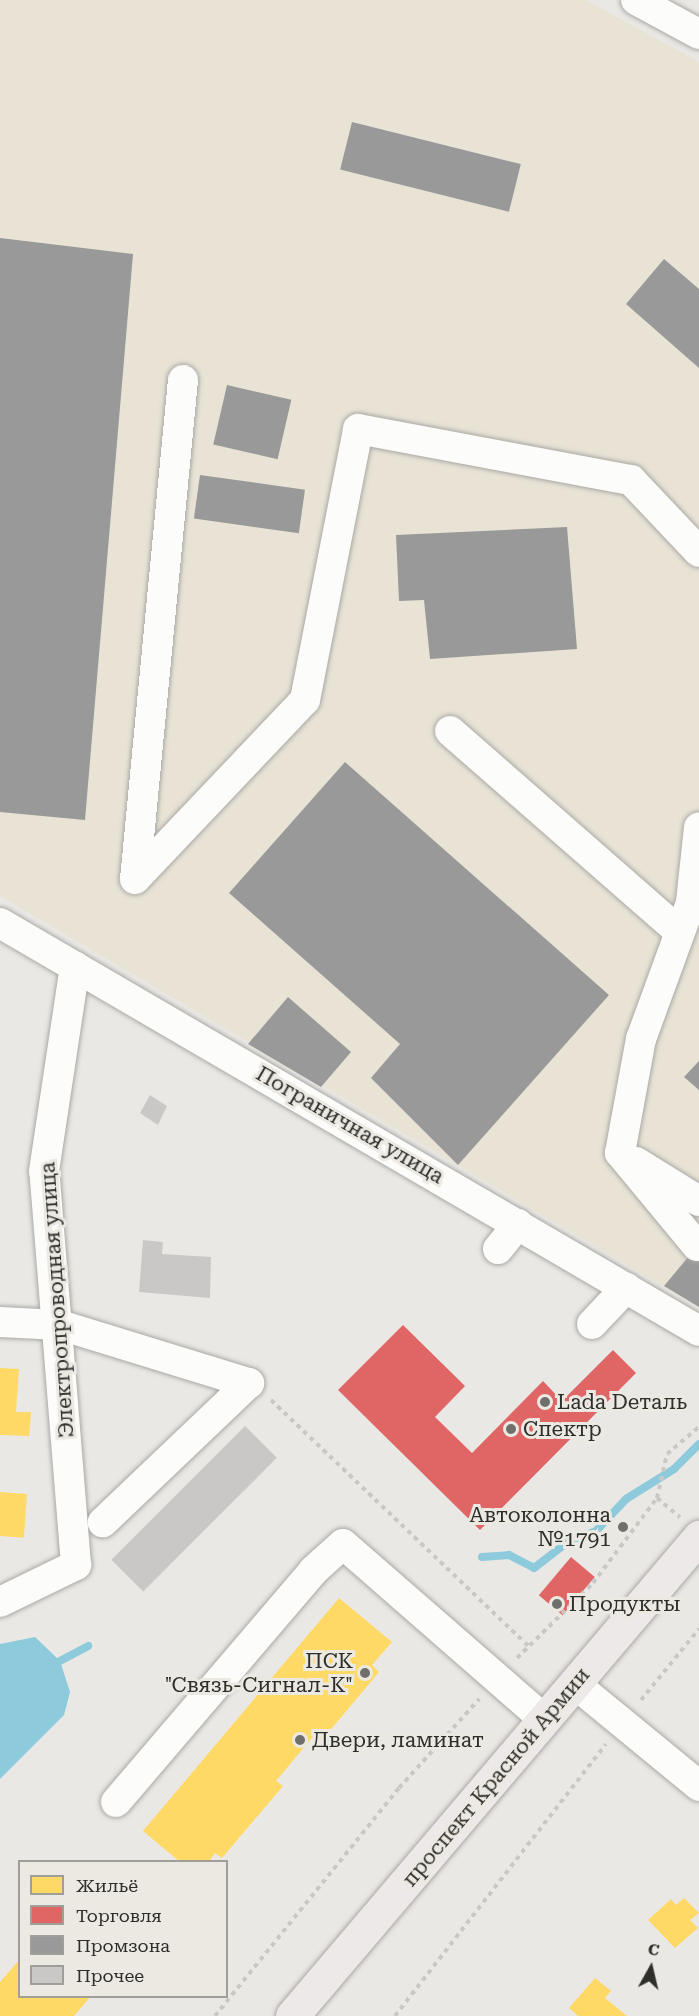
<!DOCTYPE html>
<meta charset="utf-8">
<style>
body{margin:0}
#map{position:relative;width:699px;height:2016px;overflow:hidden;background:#e9e8e4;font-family:"Roboto Serif",serif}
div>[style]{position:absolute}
.industrial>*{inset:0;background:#e8e3d5}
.water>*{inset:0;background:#8ccadc}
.homes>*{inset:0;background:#ffd966;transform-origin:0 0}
.shops>*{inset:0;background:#e06666;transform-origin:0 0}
.industry>*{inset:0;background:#999;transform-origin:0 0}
.stream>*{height:8px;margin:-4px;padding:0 4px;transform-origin:4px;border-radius:4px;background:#8ccadc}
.building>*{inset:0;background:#cac8c7;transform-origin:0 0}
.path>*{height:4px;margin-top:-2px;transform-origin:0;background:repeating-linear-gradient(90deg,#c8c8c7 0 4.5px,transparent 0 9px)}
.roads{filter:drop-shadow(0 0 2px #aaa9a6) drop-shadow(0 0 2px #aaa9a6)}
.minor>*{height:30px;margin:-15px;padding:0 15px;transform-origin:15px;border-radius:15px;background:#fcfcfb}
.major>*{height:33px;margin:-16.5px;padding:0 16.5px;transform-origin:16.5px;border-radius:16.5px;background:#ede9e9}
.dots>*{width:16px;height:16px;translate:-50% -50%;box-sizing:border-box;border:3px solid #ebe9e2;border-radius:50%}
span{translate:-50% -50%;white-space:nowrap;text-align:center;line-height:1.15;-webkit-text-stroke:6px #ebe9e2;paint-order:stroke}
.street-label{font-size:21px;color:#2e2e2b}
.poi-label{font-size:21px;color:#2e2e2b}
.left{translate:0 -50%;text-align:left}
.right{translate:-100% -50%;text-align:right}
.legend{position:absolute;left:18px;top:1860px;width:210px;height:138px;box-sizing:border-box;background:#ebe9e2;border:2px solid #9f9e99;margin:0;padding:8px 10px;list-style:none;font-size:18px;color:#2e2e2b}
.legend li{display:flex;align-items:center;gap:12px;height:30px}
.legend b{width:30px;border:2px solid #9f9e99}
.north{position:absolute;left:621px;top:1938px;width:60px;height:60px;-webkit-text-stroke:4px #ebe9e2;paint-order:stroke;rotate:8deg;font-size:16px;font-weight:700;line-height:24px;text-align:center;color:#2e2e2b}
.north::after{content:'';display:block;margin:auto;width:21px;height:27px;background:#2e2e2b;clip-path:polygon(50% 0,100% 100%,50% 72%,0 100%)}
</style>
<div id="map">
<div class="industrial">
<i style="clip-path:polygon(0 0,586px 0,699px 62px,699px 1307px,0 896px)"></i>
</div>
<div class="water">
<i style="clip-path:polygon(35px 1637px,60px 1661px,70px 1692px,64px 1715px,0 1779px,0 1644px)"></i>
</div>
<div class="homes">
<i style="clip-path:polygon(0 1368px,19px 1369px,16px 1412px,31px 1412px,29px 1436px,0 1435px)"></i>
<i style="left:0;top:1492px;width:27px;height:44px;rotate:4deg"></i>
<i style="clip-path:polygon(339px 1598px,392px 1642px,372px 1665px,379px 1672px,322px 1740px,315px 1734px,276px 1781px,283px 1786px,222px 1858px,215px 1853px,209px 1862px,180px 1862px,143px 1831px)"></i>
<i style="clip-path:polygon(684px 1898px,699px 1913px,690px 1920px,698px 1928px,675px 1948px,648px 1920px,671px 1899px,676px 1905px)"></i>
<i style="clip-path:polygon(20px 1959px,20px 1996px,91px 1996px,74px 2016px,0 2016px,0 1982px)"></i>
<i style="clip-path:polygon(595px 1978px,611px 1991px,605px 1998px,627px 2016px,578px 2016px,569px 2008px)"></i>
</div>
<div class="shops">
<i style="clip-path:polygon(403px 1325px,465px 1386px,435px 1417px,472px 1453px,543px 1381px,562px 1401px,613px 1350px,636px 1373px,480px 1530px,338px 1390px)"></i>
<i style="left:571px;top:1557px;width:31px;height:50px;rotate:40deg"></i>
</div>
<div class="industry">
<i style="left:352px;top:122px;width:174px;height:49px;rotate:14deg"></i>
<i style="clip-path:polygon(0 238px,133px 254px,85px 820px,0 812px)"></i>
<i style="clip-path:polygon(664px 259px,699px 289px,699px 368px,626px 304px)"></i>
<i style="left:227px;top:385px;width:66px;height:61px;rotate:13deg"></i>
<i style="left:200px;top:475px;width:106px;height:44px;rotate:8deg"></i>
<i style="clip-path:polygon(567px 527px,577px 649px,430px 659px,424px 600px,399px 601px,396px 535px)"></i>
<i style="clip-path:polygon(345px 762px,609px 995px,458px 1165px,371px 1078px,400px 1044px,229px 893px)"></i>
<i style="clip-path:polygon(288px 997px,351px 1052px,321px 1087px,248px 1044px)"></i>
<i style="clip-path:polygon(699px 1061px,699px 1090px,684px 1077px)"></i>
<i style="clip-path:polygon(699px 1244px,699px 1307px,664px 1286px)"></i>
</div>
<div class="stream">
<i style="left:482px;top:1557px;width:27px;rotate:-4deg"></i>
<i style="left:509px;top:1555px;width:28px;rotate:27deg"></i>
<i style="left:534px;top:1568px;width:44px;rotate:-37.6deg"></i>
<i style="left:569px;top:1541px;width:29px;rotate:-20deg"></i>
<i style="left:596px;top:1531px;width:44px;rotate:-46.8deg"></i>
<i style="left:626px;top:1499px;width:57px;rotate:-32deg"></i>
<i style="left:674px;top:1469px;width:35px;rotate:-45deg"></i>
<i style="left:60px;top:1661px;width:32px;rotate:-28deg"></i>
</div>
<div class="building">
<i style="clip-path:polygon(150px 1095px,167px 1106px,158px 1125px,140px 1113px)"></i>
<i style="clip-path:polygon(143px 1240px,163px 1242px,162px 1254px,211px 1257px,210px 1298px,139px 1292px)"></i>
<i style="left:245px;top:1426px;width:45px;height:189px;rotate:45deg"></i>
</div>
<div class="path">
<i style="left:271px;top:1400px;width:356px;rotate:43.7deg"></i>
<i style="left:657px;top:1498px;width:30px;rotate:40deg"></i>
<i style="left:517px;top:1658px;width:107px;rotate:-44.6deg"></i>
<i style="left:593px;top:1583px;width:106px;rotate:-53deg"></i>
<i style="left:657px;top:1498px;width:45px;rotate:-77.2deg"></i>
<i style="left:667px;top:1454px;width:42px;rotate:-40.2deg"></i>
<i style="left:641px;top:1700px;width:92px;rotate:-50.8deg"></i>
<i style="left:215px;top:2016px;width:293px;rotate:-51.1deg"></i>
<i style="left:399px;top:1788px;width:120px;rotate:-48deg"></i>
<i style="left:395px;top:2016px;width:344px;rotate:-52.2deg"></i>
</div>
<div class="roads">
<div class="minor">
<i style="left:636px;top:0;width:72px;rotate:28.4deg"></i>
<i style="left:183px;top:380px;width:501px;rotate:95.49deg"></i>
<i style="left:135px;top:879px;width:247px;rotate:-46.5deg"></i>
<i style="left:305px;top:700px;width:276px;rotate:-78.9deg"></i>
<i style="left:358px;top:429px;width:278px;rotate:10.6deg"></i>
<i style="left:631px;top:480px;width:99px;rotate:46.6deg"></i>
<i style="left:450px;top:731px;width:305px;rotate:41.2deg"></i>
<i style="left:0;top:923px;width:809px;rotate:30.27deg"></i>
<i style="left:636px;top:1162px;width:74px;rotate:31.8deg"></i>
<i style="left:697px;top:1246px;width:121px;rotate:-129.6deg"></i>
<i style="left:620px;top:1153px;width:116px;rotate:-79.6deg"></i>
<i style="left:641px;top:1039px;width:146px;rotate:-69.9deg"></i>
<i style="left:691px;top:902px;width:75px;rotate:-83.9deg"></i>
<i style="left:498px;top:1249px;width:32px;rotate:-51deg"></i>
<i style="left:0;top:1322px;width:60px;rotate:2.9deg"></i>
<i style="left:60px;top:1325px;width:198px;rotate:17.1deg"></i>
<i style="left:249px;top:1383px;width:202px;rotate:136.4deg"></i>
<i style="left:592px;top:1324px;width:50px;rotate:-46.6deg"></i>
<i style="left:0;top:1602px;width:85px;rotate:-26deg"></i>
<i style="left:76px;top:1565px;width:395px;rotate:-94.6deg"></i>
<i style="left:44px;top:1171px;width:207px;rotate:-81.4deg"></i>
<i style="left:575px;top:1684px;width:161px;rotate:39.4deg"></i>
<i style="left:116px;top:1802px;width:304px;rotate:-49.5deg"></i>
<i style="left:313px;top:1571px;width:40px;rotate:-42deg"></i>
<i style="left:343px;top:1544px;width:268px;rotate:41.1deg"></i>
</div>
<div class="major">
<i style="left:292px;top:2016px;width:629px;rotate:-49.65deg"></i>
</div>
</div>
<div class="dots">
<i style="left:545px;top:1402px;background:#6f6f6c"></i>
<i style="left:511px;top:1429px;background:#6f6f6c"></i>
<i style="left:623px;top:1527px;background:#6f6f6c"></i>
<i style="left:557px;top:1604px;background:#6f6f6c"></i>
<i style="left:365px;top:1673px;background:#6f6f6c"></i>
<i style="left:300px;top:1740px;background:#6f6f6c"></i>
</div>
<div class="street-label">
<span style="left:350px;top:1125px;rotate:30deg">Пограничная улица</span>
<span style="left:57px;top:1300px;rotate:-94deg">Электропроводная улица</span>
<span style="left:496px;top:1777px;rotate:-50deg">проспект Красной Армии</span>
</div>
<div class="poi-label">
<span class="left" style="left:557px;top:1402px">Lada Dеталь</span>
<span class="left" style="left:523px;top:1429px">Спектр</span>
<span class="right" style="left:611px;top:1527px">Автоколонна<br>№1791</span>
<span class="left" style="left:569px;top:1604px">Продукты</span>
<span class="right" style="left:353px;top:1673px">ПСК<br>"Связь-Сигнал-К"</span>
<span class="left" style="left:312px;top:1740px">Двери, ламинат</span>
</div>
<ul class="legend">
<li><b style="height:16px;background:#ffd966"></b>Жильё</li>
<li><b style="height:16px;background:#e06666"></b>Торговля</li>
<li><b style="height:16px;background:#999"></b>Промзона</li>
<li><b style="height:16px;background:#cac8c7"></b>Прочее</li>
</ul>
<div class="north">С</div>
</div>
